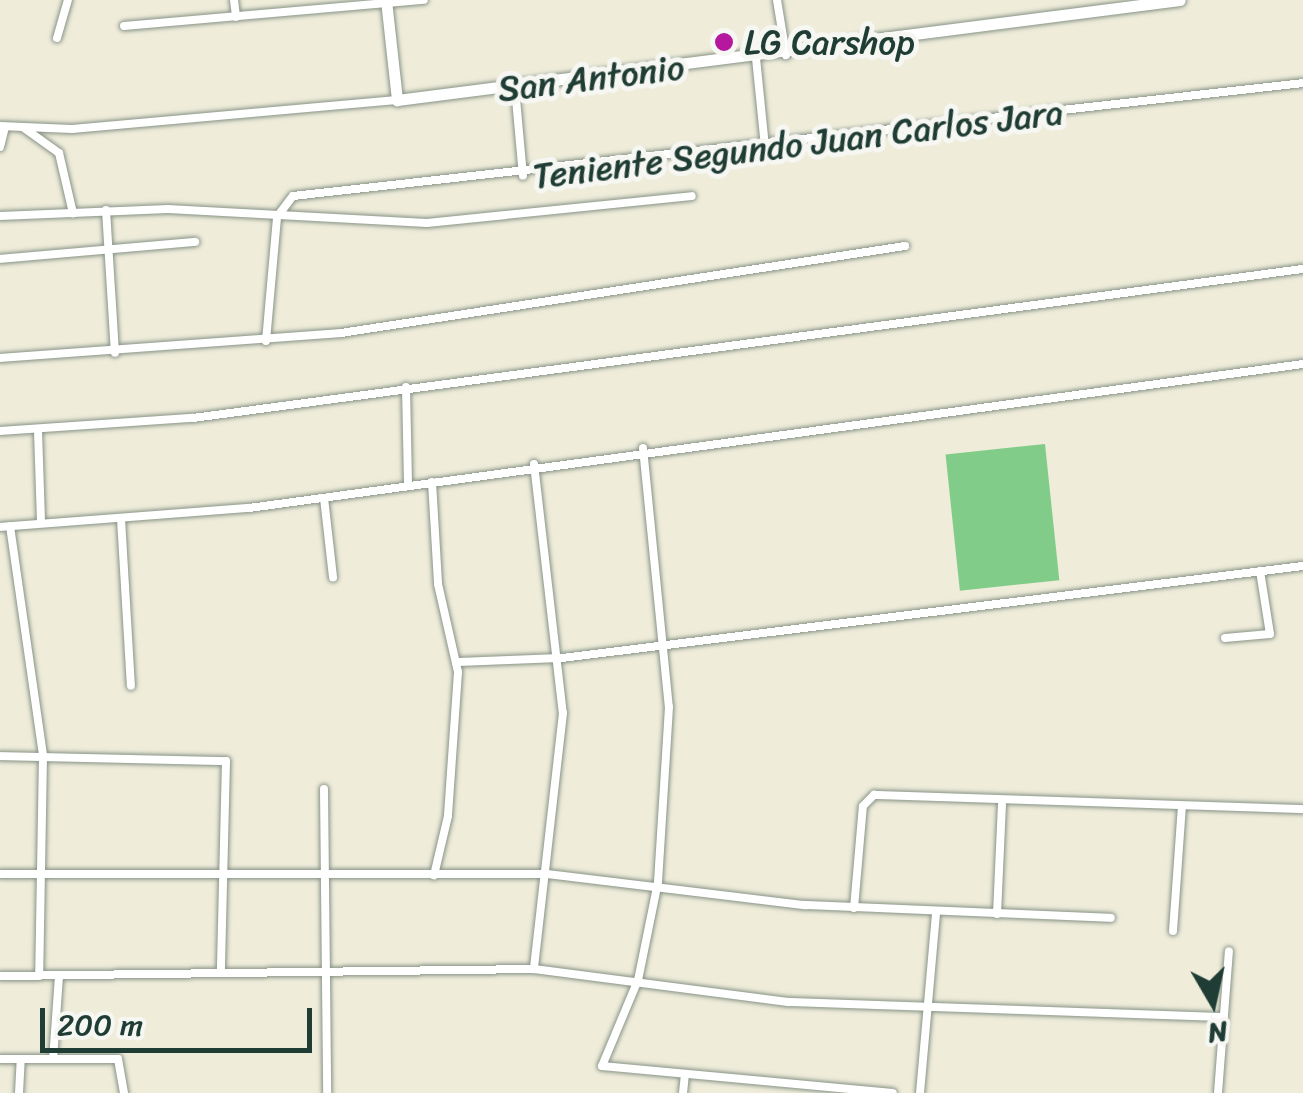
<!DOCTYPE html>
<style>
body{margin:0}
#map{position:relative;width:1303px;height:1093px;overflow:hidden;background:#efecda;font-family:Sriracha,sans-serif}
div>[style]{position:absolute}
.green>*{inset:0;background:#82cc89;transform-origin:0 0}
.roads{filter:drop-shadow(0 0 2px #879487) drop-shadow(0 0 2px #879487)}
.street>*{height:8px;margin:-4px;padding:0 4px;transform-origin:4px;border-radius:4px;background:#fff}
.secondary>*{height:11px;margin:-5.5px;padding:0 5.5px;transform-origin:5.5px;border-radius:5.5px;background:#fff}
.dots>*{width:28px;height:28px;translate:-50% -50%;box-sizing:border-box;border:5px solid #f6f6f2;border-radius:50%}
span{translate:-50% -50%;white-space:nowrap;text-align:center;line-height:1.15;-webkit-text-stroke:10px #f6f6f2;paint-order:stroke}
.poi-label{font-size:35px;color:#1f3d34}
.left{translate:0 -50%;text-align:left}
.street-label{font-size:35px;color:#1f3d34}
.north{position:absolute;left:1163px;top:953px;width:100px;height:100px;-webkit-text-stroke:8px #f6f6f2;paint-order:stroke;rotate:171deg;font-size:28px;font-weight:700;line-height:40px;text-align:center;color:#1f3d34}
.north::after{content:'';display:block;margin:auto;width:35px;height:45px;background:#1f3d34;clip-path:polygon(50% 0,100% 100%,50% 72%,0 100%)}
.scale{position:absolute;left:40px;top:1008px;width:272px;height:45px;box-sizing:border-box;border:5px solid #1f3d34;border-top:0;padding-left:12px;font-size:30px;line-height:35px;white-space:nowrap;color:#1f3d34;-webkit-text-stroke:8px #f6f6f2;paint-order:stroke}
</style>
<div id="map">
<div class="green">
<i style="left:1045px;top:444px;width:137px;height:100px;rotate:84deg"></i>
</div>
<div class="roads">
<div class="street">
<i style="left:234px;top:0;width:17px;rotate:83deg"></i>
<i style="left:777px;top:0;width:56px;rotate:80.7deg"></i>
<i style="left:124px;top:26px;width:301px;rotate:-5deg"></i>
<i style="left:57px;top:38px;width:40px;rotate:-74deg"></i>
<i style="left:756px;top:58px;width:89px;rotate:84.2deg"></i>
<i style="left:515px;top:88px;width:88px;rotate:84.8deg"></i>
<i style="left:0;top:126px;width:72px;rotate:2.4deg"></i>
<i style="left:72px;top:129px;width:326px;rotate:-5.1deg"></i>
<i style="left:24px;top:128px;width:43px;rotate:35.5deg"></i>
<i style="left:59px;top:153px;width:62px;rotate:76.9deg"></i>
<i style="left:0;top:147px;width:21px;rotate:-76deg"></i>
<i style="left:106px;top:210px;width:143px;rotate:86.4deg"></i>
<i style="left:0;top:216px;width:168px;rotate:-2.4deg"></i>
<i style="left:168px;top:209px;width:259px;rotate:3.1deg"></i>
<i style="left:427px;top:223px;width:266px;rotate:-5.8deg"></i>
<i style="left:0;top:259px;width:196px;rotate:-5deg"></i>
<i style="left:266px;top:341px;width:124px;rotate:-84.9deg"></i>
<i style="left:277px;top:217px;width:26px;rotate:-53deg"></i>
<i style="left:293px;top:196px;width:1016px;rotate:-6.38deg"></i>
<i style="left:0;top:358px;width:342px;rotate:-4.2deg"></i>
<i style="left:341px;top:333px;width:571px;rotate:-8.77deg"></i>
<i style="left:406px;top:387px;width:99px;rotate:88.8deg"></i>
<i style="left:0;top:431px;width:193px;rotate:-3.9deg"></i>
<i style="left:193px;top:418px;width:1120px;rotate:-7.65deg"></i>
<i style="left:38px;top:431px;width:92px;rotate:88.1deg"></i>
<i style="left:643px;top:448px;width:260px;rotate:84.3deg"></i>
<i style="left:669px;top:707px;width:175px;rotate:93.6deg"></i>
<i style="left:658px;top:882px;width:100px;rotate:101.5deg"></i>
<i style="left:638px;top:980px;width:93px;rotate:112.7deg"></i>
<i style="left:602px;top:1066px;width:292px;rotate:5.3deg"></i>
<i style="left:534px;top:464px;width:251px;rotate:83.4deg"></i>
<i style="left:563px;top:713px;width:258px;rotate:96.5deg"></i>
<i style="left:432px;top:482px;width:102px;rotate:86.6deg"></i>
<i style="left:438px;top:584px;width:90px;rotate:77.2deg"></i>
<i style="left:458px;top:672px;width:144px;rotate:94deg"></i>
<i style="left:448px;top:816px;width:61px;rotate:103.3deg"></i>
<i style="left:324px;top:498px;width:80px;rotate:83.5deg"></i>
<i style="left:121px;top:519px;width:167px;rotate:86.6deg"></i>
<i style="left:10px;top:526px;width:232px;rotate:81.8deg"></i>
<i style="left:43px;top:756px;width:220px;rotate:91deg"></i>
<i style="left:0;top:527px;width:250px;rotate:-4.4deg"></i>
<i style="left:249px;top:508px;width:1064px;rotate:-7.78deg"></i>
<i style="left:1225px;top:638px;width:45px;rotate:-5.1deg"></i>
<i style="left:1270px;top:634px;width:64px;rotate:-99deg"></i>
<i style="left:456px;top:662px;width:106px;rotate:-2.2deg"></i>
<i style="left:562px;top:658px;width:747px;rotate:-7.08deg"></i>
<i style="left:0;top:756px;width:226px;rotate:1.3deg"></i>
<i style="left:226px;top:761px;width:211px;rotate:91.4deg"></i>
<i style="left:324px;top:789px;width:304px;rotate:89.4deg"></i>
<i style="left:0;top:874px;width:547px"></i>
<i style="left:547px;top:874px;width:260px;rotate:6.9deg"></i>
<i style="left:805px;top:905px;width:306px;rotate:2.4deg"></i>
<i style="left:854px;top:908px;width:102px;rotate:-85deg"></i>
<i style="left:863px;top:806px;width:16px;rotate:-45deg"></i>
<i style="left:874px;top:795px;width:429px;rotate:1.9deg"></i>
<i style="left:997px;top:914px;width:110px;rotate:-87.4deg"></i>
<i style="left:1173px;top:931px;width:125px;rotate:-85.9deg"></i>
<i style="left:0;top:976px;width:534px;rotate:-0.75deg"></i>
<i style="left:534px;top:969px;width:256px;rotate:7.4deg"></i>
<i style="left:788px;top:1002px;width:436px;rotate:2deg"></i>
<i style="left:59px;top:976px;width:83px;rotate:94.1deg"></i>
<i style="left:53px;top:1059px;width:65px"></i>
<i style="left:118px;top:1059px;width:35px;rotate:80deg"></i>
<i style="left:0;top:1059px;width:53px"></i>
<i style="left:19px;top:1093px;width:34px;rotate:-87deg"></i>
<i style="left:683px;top:1093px;width:18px;rotate:-84deg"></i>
<i style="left:920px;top:1093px;width:182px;rotate:-84.9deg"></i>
<i style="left:1218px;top:1093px;width:142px;rotate:-85.6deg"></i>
</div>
<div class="secondary">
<i style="left:386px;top:0;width:101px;rotate:83.7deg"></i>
<i style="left:397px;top:100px;width:789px;rotate:-7.28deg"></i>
</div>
</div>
<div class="dots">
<i style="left:724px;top:42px;background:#b5179e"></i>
</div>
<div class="poi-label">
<span class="left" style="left:744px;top:42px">LG Carshop</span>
</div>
<div class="street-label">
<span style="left:591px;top:78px;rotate:-7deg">San Antonio</span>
<span style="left:798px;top:144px;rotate:-7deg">Teniente Segundo Juan Carlos Jara</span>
</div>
<div class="north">N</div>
<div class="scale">200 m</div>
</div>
